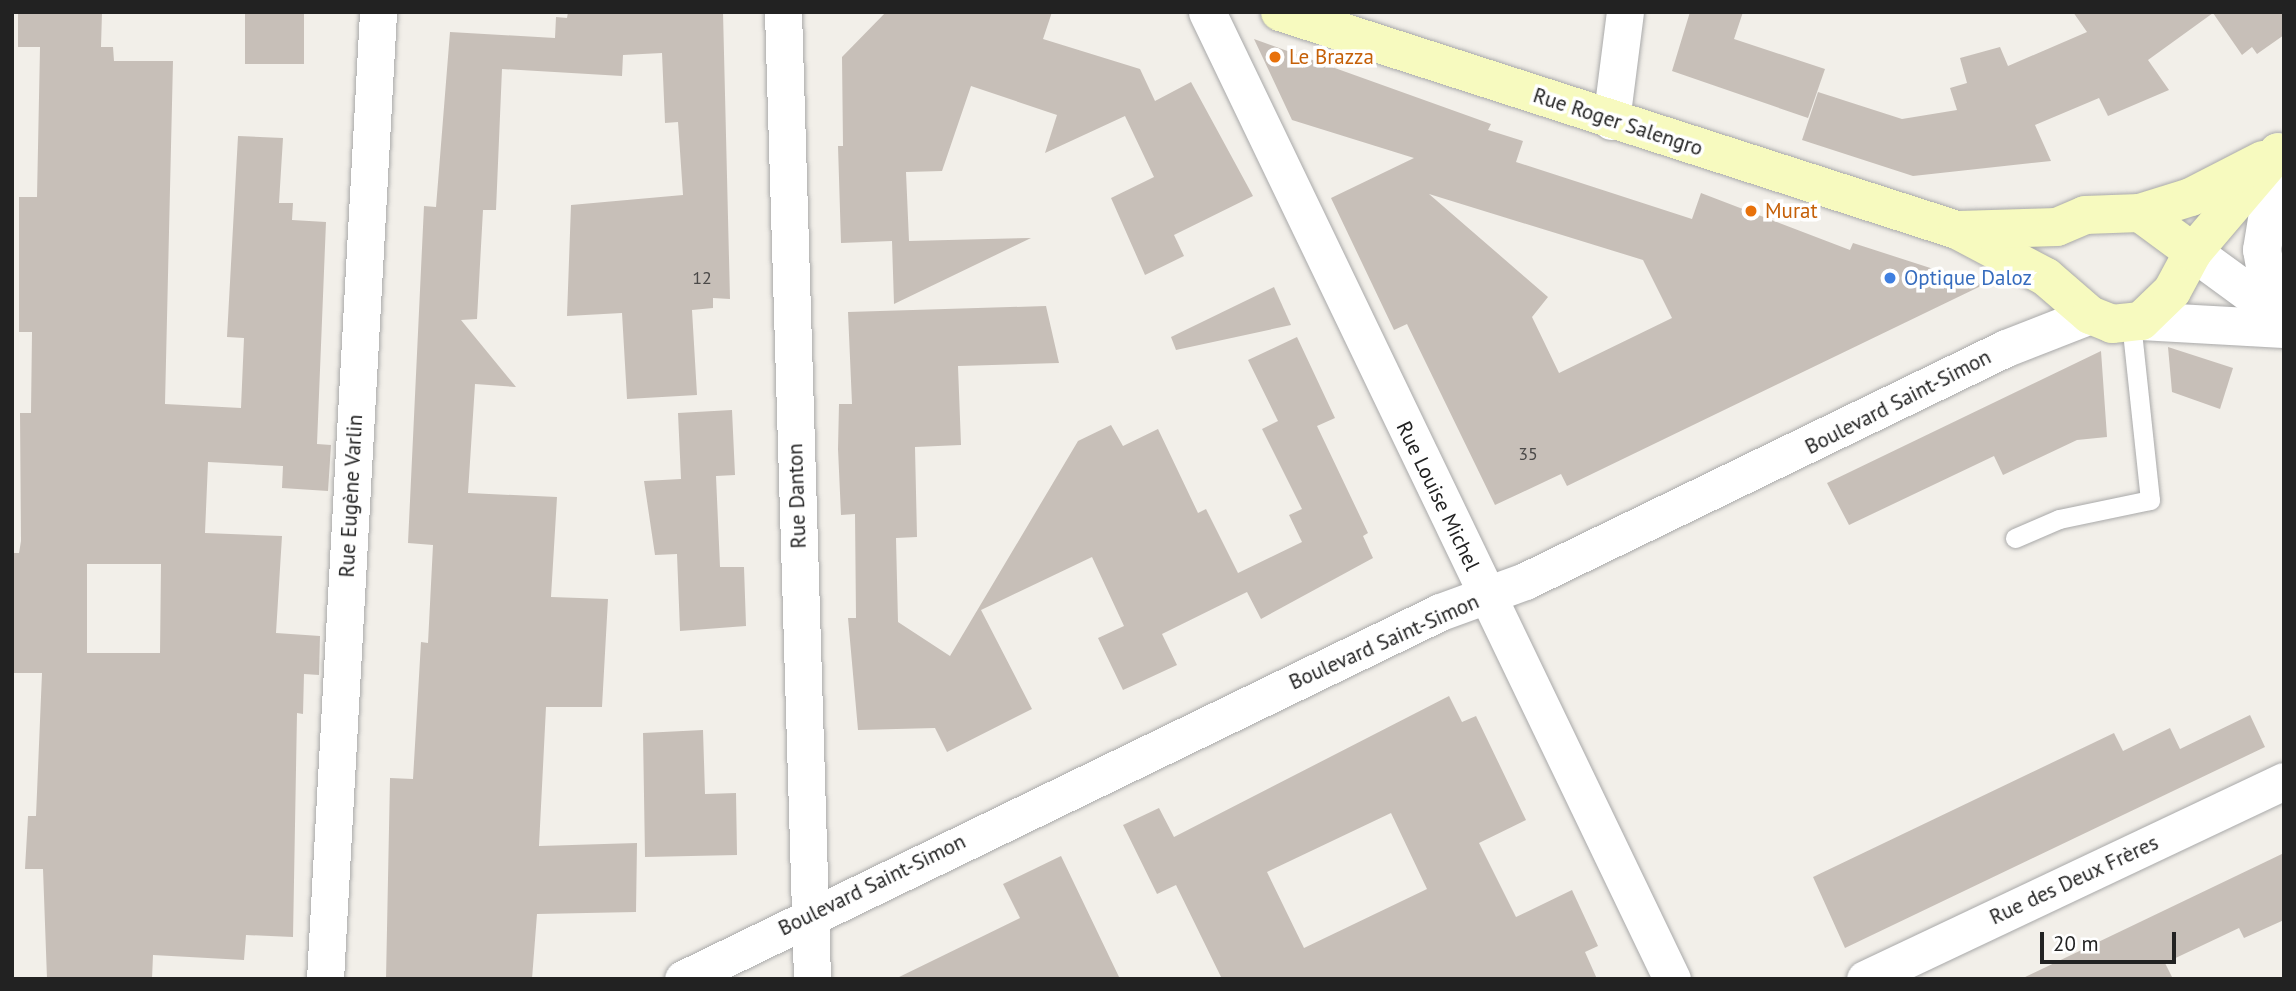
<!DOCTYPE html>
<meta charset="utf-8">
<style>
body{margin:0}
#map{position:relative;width:2296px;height:991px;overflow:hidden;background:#f2efe9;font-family:"PT Sans",sans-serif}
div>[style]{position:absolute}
.building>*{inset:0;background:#c7bfb8;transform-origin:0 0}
.roads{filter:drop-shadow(0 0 2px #a9a9a9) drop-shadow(0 0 2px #a9a9a9)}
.service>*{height:19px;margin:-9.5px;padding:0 9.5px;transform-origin:9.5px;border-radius:9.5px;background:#fff}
.minor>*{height:37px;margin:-18.5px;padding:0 18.5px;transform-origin:18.5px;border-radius:18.5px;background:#fff}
.tertiary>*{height:38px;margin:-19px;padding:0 19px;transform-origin:19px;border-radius:19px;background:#fff}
.secondary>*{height:38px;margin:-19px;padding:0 19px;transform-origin:19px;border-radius:19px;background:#f7fabf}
.dots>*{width:19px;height:19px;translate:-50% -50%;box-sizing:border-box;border:4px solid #fff;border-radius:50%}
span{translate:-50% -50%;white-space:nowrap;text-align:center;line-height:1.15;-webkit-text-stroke:7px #fff;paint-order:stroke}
.number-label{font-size:18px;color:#4b4948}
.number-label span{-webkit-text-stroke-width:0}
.food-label{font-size:21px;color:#c56008}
.left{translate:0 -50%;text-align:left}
.street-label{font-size:21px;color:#222}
.shop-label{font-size:21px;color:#366cbe}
.frame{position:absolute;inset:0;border:14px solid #222;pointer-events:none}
.scale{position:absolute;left:2040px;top:932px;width:136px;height:32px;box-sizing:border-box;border:4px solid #222;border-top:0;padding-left:9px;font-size:21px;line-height:24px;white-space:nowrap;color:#222;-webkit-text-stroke:5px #fff;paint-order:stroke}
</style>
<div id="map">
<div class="building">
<i style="clip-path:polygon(evenodd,18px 12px,102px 12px,101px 47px,113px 47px,114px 61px,173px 61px,165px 404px,241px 408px,244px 338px,227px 337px,238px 136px,283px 138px,279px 203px,293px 203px,292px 220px,326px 222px,317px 444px,331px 445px,328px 491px,282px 488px,283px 466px,208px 462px,205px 533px,282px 536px,276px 633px,320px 636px,319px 675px,304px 674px,303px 714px,297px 713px,293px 937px,246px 935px,244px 960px,153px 955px,152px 979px,47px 979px,43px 869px,25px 869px,28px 816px,36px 816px,42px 673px,12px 673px,12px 553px,19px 553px,21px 541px,20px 413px,31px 413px,32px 332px,19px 332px,19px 197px,37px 197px,40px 47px,18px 47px,18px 12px,87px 564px,161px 564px,160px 653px,87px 653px,87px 564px)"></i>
<i style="left:245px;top:12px;width:59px;height:52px"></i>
<i style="clip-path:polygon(568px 12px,723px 12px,730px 299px,713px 298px,713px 308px,692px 310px,697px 395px,627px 399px,622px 313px,567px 316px,571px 205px,683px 195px,678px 122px,665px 123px,662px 53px,623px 55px,622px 76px,502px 69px,496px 210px,483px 210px,477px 319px,461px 320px,516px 387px,475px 384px,468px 493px,557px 497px,551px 597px,608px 599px,602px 707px,546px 707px,539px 846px,637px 843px,636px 912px,537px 914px,532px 979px,386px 979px,390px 778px,413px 779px,421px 642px,428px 643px,433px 545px,408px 543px,424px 206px,436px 207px,450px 32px,555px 38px,556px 17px,567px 18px)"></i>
<i style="clip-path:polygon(886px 12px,1052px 12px,1043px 39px,1140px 69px,1155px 101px,1191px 82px,1253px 196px,1174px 235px,1184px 256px,1145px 275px,1111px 198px,1154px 177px,1125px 116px,1045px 153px,1057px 115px,971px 86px,942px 171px,906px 172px,909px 241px,1031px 238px,894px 304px,892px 241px,841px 243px,838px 146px,843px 146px,842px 57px)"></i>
<i style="clip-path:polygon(1690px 12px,1743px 12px,1734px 39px,1825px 69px,1808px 118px,1672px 71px)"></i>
<i style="clip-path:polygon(2073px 12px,2284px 12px,2284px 35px,2257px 54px,2252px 47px,2242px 55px,2213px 13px,2148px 60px,2169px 90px,2108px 116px,2099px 98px,2035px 125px,2051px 161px,1913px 176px,1802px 140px,1818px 92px,1902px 119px,1957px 110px,1950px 88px,1967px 83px,1960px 58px,2000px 47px,2008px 66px,2087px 32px)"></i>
<i style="clip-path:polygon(evenodd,1254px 39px,1491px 124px,1488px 130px,1523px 141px,1516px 162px,1692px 219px,1701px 193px,1850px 250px,1853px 243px,1983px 285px,1567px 486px,1561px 474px,1495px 505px,1407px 324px,1394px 330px,1331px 198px,1414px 158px,1292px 120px,1254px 39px,1429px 194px,1643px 260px,1672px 318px,1559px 373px,1532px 317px,1548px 297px,1429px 194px)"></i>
<i style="clip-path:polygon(1274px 287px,1291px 325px,1176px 350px,1171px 337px)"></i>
<i style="clip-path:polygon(1046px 306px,1059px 363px,958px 366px,961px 445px,915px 447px,917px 537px,896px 538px,898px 622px,950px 656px,1078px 441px,1111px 425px,1123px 446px,1158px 429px,1198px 513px,1206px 509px,1238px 573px,1302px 542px,1289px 515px,1302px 509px,1262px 429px,1278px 421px,1248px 360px,1297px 337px,1335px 418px,1317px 426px,1368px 533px,1363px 536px,1373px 558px,1261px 619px,1247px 592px,1162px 634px,1177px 665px,1123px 690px,1098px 638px,1124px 626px,1092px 557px,981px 610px,1032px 709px,947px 752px,935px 728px,858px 730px,848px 618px,856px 618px,855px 514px,841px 515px,838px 449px,839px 404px,852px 404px,848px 312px)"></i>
<i style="clip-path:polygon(2168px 347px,2233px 368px,2220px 409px,2172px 392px)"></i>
<i style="clip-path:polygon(2101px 351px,2107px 437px,2077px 440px,2003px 475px,1994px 456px,1849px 525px,1827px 483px)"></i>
<i style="clip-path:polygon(732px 410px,735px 475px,716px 476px,720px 567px,744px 567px,746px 626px,680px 631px,677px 554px,655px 555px,644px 481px,681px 479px,678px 413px)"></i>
<i style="clip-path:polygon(evenodd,1449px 696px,1462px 722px,1476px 716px,1526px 820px,1479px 843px,1516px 917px,1572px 890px,1598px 946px,1585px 952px,1597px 979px,1222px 979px,1176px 885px,1157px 894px,1123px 825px,1159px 808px,1174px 837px,1449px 696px,1391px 813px,1427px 889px,1304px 948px,1267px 872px,1391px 813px)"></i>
<i style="clip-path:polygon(2250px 715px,2265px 747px,1845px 948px,1813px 877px,2114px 733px,2123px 751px,2170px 728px,2180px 749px)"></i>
<i style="clip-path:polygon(703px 730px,705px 794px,736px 793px,737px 855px,645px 857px,643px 733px)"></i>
<i style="clip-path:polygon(2284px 853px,2284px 920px,2244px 938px,2239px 928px,2165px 963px,2173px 979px,2021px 979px)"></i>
<i style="clip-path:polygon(1061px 856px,1120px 979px,895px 979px,1020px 918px,1003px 884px)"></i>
</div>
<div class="roads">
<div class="service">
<i style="left:2015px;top:538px;width:48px;rotate:-23.4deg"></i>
<i style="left:2059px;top:519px;width:93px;rotate:-11.8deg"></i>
<i style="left:2150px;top:500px;width:179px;rotate:-96.1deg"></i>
</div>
<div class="minor">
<i style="left:783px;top:12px;width:967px;rotate:88.28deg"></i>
<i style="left:1207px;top:12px;width:1073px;rotate:64.32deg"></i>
<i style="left:1611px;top:121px;width:110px;rotate:-82.7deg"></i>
<i style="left:325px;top:979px;width:968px;rotate:-86.86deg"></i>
<i style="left:683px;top:979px;width:841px;rotate:-25.86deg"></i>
<i style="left:1440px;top:612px;width:90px;rotate:-20deg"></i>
<i style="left:1525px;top:581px;width:534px;rotate:-25.85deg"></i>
<i style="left:2006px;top:348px;width:90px;rotate:-21.4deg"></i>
<i style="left:1865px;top:979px;width:463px;rotate:-25.3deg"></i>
</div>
<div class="tertiary">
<i style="left:2193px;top:252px;width:110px;rotate:36.1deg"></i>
<i style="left:2273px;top:311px;width:62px;rotate:-100.2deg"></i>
<i style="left:2262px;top:250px;width:99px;rotate:-80.7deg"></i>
<i style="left:2141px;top:321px;width:143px;rotate:3.2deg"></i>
</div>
<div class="secondary">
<i style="left:1280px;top:12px;width:711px;rotate:17.85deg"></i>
<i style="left:1957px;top:230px;width:101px;rotate:27.8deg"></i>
<i style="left:2046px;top:277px;width:58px;rotate:40.8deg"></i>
<i style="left:2090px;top:315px;width:24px;rotate:22deg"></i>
<i style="left:2112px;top:324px;width:29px;rotate:-6deg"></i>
<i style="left:2141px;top:321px;width:43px;rotate:-44.1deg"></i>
<i style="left:2172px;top:291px;width:44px;rotate:-61.7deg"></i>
<i style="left:2193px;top:252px;width:131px;rotate:-49.6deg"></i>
<i style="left:2140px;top:213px;width:53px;rotate:-17.4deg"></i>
<i style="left:2191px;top:197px;width:81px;rotate:-27.2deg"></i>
<i style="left:1959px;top:230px;width:98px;rotate:-1.8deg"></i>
<i style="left:2057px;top:227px;width:30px;rotate:-23deg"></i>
<i style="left:2085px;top:215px;width:55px;rotate:-2.1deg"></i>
<i style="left:2140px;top:213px;width:66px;rotate:36.3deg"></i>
</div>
</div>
<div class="dots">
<i style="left:1275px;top:57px;background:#e8710a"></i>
<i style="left:1751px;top:211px;background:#e8710a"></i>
<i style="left:1890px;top:278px;background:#3f7fe0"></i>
</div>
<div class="number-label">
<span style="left:702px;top:278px">12</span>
<span style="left:1528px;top:454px">35</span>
</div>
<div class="food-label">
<span class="left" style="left:1289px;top:57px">Le Brazza</span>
<span class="left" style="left:1765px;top:211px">Murat</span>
</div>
<div class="street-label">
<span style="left:1618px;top:122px;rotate:18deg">Rue Roger Salengro</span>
<span style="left:1898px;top:402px;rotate:-27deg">Boulevard Saint-Simon</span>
<span style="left:351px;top:496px;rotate:-87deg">Rue Eugène Varlin</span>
<span style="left:797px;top:496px;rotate:-92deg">Rue Danton</span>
<span style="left:1438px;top:496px;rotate:64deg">Rue Louise Michel</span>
<span style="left:1384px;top:642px;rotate:-24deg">Boulevard Saint-Simon</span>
<span style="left:2074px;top:880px;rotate:-25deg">Rue des Deux Frères</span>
<span style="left:872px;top:885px;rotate:-26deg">Boulevard Saint-Simon</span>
</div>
<div class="shop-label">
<span class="left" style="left:1904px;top:278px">Optique Daloz</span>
</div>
<div class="frame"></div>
<div class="scale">20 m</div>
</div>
